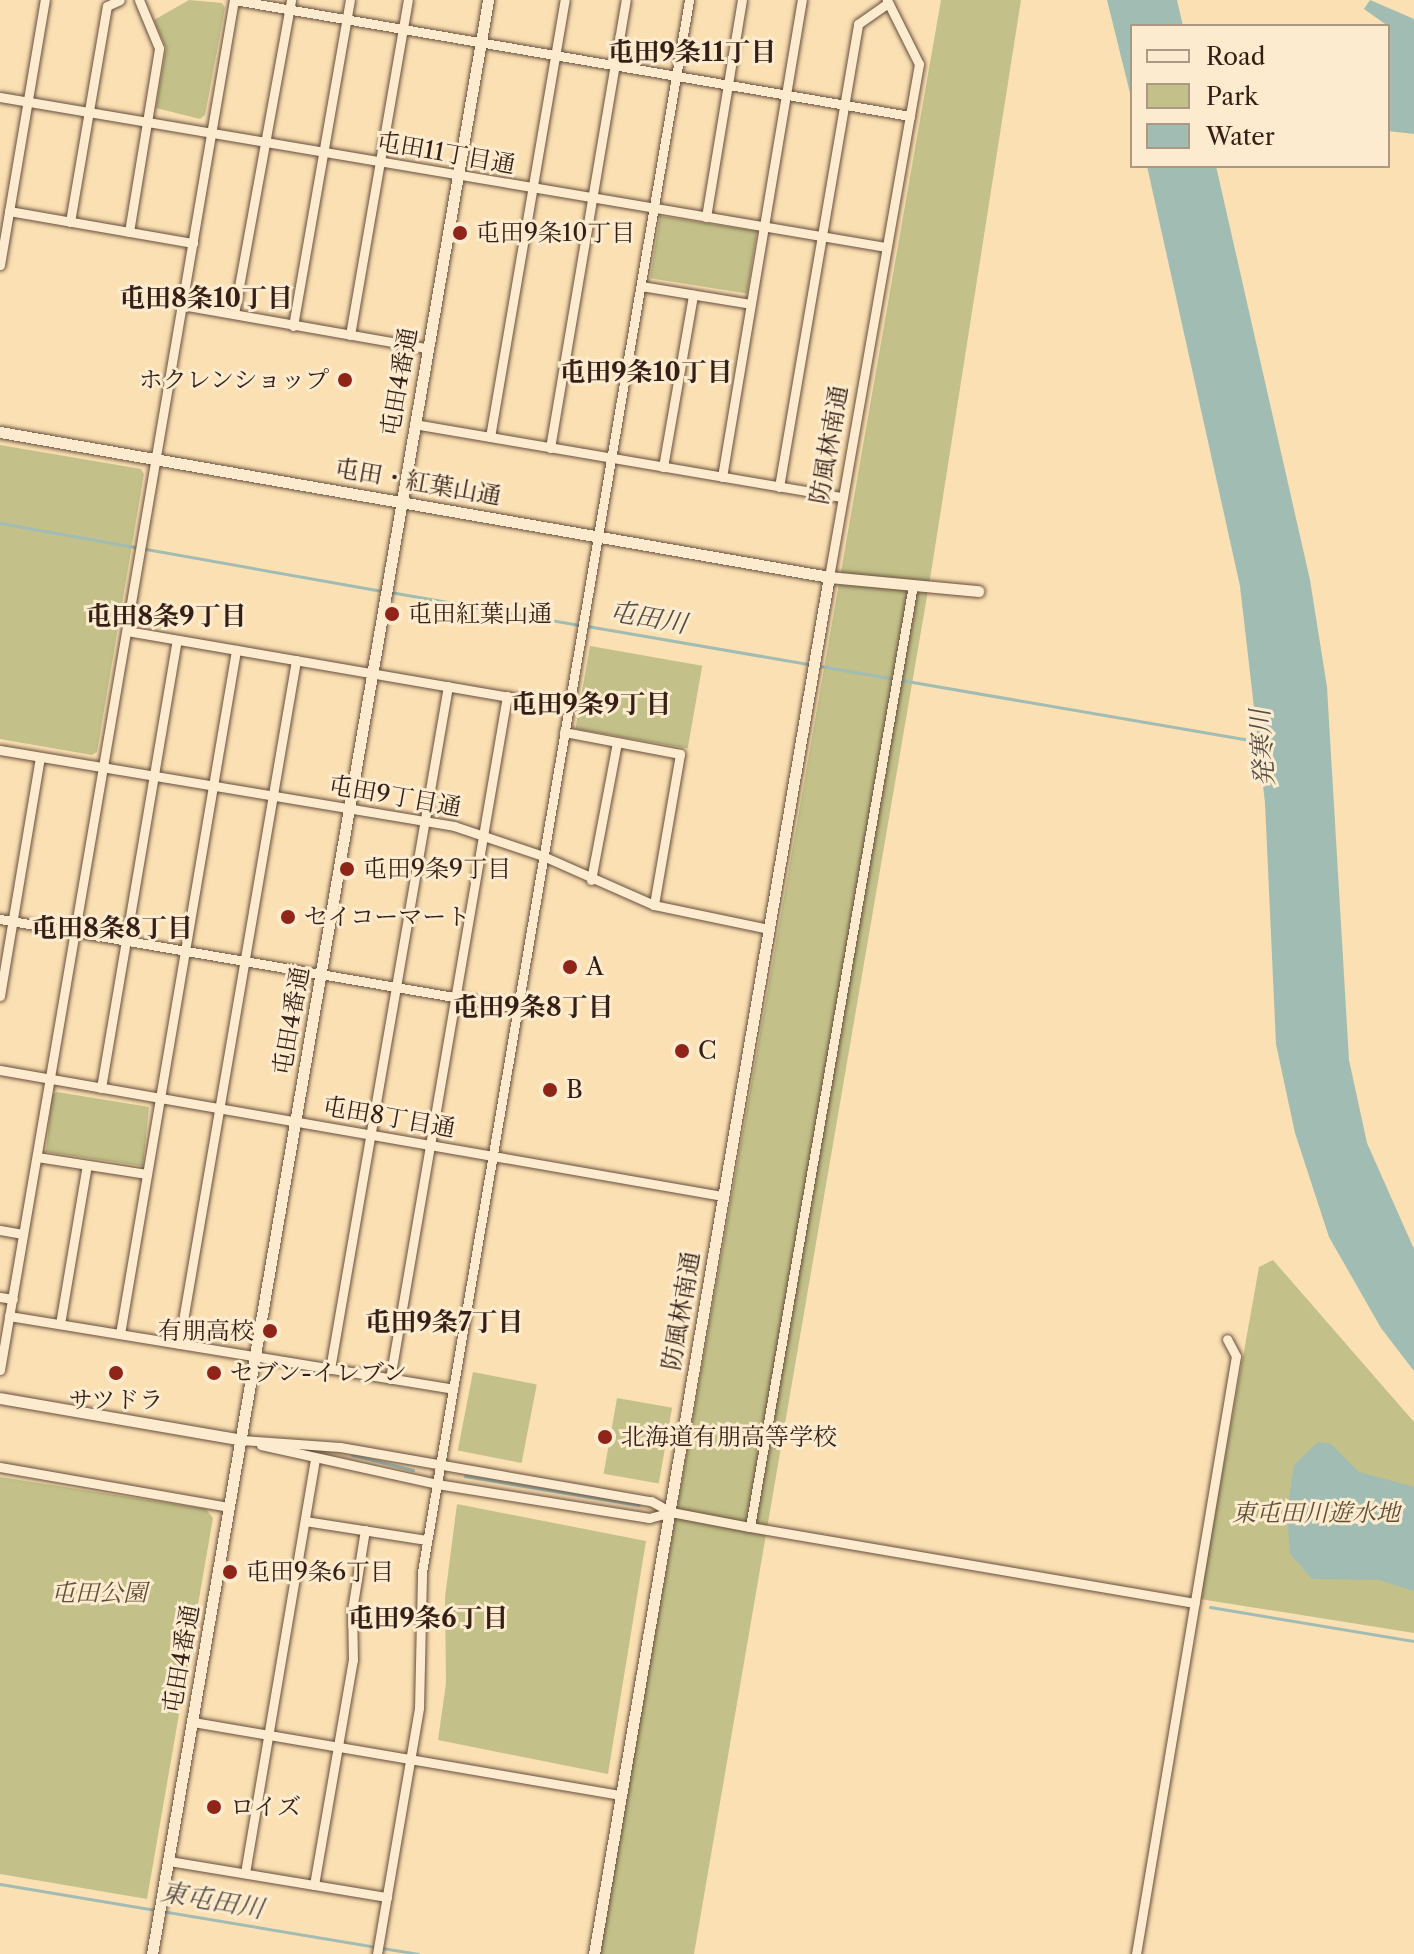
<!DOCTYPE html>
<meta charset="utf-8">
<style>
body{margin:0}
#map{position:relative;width:1414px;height:1954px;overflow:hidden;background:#fbe0b3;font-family:"Libre Caslon Text","Noto Serif JP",serif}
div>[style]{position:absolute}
.green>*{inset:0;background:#c3c189;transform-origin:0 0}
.water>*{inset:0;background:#a0bcb3}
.stream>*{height:3px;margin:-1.5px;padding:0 1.5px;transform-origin:1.5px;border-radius:1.5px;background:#a0bcb3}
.roads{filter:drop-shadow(0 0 2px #664e3d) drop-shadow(0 0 2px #664e3d)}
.minor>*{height:9px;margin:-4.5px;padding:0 4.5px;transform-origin:4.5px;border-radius:4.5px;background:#fcebce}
.tertiary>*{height:11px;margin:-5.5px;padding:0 5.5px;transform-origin:5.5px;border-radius:5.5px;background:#fcebce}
.dots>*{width:22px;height:22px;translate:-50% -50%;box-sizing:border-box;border:4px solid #fcebce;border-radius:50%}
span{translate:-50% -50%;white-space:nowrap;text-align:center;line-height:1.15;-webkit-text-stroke:6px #fcebce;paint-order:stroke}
.street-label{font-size:24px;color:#351e16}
.poi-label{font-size:24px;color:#351e16}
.left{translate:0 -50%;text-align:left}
.right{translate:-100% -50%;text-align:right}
.park-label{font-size:24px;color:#604f38;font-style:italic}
.neighbourhood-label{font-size:26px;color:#351e16;font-weight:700}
.water-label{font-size:26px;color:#554d45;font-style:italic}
.legend{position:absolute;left:1130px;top:24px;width:260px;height:144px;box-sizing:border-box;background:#fcebce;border:2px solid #ac9984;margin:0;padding:10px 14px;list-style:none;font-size:24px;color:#351e16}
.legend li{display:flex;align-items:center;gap:16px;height:40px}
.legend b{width:40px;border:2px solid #ac9984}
</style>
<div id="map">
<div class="green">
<i style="clip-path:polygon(189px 0,222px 3px,225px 8px,205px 115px,200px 119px,156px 108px,166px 48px,154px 20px)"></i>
<i style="clip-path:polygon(941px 0,1021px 0,931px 573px,694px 1954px,599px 1954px)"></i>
<i style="left:660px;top:216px;width:98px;height:63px;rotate:9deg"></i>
<i style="clip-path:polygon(0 445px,141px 469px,144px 474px,97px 752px,92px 755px,0 739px)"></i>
<i style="left:590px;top:646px;width:114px;height:84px;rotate:10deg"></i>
<i style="clip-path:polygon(57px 1092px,149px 1107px,143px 1166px,46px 1152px,52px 1095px)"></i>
<i style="clip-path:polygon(1273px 1260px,1414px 1422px,1414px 1633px,1200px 1599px,1259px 1267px)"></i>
<i style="left:473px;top:1372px;width:65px;height:80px;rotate:11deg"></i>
<i style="left:617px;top:1398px;width:56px;height:77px;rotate:10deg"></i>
<i style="clip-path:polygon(0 1477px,206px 1509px,213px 1518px,147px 1899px,0 1874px)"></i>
<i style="clip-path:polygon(457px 1504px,646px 1541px,608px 1774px,438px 1740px,446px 1683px,445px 1597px)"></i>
</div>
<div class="water">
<i style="clip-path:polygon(1107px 0,1177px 0,1183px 26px,1132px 26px,1132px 101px)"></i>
<i style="clip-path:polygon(1370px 0,1414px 19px,1414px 134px,1388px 131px,1388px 26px,1364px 9px)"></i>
<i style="clip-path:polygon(1147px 166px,1216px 166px,1310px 580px,1327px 687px,1349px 1060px,1367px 1143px,1414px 1249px,1414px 1371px,1381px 1328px,1329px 1237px,1295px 1133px,1276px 1044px,1265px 803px,1240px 586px)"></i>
<i style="clip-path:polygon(1318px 1442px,1331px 1444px,1359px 1472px,1414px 1487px,1414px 1591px,1379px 1580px,1312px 1579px,1290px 1554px,1287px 1511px,1294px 1465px)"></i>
</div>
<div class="stream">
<i style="left:0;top:523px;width:388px;rotate:10.1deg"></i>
<i style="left:390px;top:592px;width:192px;rotate:9.9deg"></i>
<i style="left:587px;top:626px;width:684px;rotate:9.77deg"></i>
<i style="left:352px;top:1455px;width:63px;rotate:13.8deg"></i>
<i style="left:465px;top:1476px;width:176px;rotate:9.5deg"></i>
<i style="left:1210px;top:1607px;width:207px;rotate:9.5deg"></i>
<i style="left:0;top:1884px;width:424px;rotate:9.5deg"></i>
</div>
<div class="roads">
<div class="minor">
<i style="left:0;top:97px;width:899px;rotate:9.61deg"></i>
<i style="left:9px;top:211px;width:187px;rotate:9.9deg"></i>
<i style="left:706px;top:217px;width:220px;rotate:-80.6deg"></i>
<i style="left:70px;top:222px;width:219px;rotate:-80.3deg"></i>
<i style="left:107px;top:6px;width:14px;rotate:-25deg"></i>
<i style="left:129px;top:232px;width:186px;rotate:-80.7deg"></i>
<i style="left:159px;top:48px;width:52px;rotate:-112.6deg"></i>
<i style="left:0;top:265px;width:269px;rotate:-80.4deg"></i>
<i style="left:641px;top:286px;width:111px;rotate:9.3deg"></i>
<i style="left:182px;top:305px;width:248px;rotate:10deg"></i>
<i style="left:234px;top:314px;width:319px;rotate:-79.7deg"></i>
<i style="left:293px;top:326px;width:331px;rotate:-80.1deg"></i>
<i style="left:350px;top:335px;width:340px;rotate:-80.2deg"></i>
<i style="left:414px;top:424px;width:434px;rotate:9.7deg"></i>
<i style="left:490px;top:437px;width:443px;rotate:-80.3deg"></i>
<i style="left:550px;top:448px;width:454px;rotate:-80.4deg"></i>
<i style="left:663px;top:467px;width:175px;rotate:-80.1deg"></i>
<i style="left:722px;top:477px;width:484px;rotate:-80.5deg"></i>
<i style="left:779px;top:487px;width:470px;rotate:-80.3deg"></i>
<i style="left:858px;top:24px;width:37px;rotate:-35deg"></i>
<i style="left:829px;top:577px;width:521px;rotate:-80.05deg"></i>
<i style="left:919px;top:64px;width:72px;rotate:-116.6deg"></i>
<i style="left:913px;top:585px;width:956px;rotate:99.82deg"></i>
<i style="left:750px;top:1527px;width:451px;rotate:9.7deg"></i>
<i style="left:127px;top:631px;width:448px;rotate:9.8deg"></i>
<i style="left:564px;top:732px;width:118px;rotate:10.7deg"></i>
<i style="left:680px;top:754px;width:153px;rotate:99.8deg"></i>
<i style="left:0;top:750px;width:460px;rotate:9.5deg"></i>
<i style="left:454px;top:826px;width:94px;rotate:18.6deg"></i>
<i style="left:543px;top:856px;width:121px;rotate:23.8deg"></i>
<i style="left:654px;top:905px;width:117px;rotate:11.8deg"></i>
<i style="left:591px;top:880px;width:140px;rotate:-79.3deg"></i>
<i style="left:0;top:919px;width:526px;rotate:9.75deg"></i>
<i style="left:0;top:996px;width:242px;rotate:-80.5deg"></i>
<i style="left:0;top:1070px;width:734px;rotate:9.89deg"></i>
<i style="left:101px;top:1088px;width:454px;rotate:-80.4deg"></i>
<i style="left:37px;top:1157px;width:111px;rotate:8.8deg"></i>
<i style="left:0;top:1230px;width:23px;rotate:10deg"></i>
<i style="left:0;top:1297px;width:13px;rotate:9deg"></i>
<i style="left:9px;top:1316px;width:450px;rotate:9.3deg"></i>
<i style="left:60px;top:1324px;width:161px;rotate:-80.4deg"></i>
<i style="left:120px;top:1334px;width:694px;rotate:-80.37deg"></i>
<i style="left:179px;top:1344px;width:694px;rotate:-80.29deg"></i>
<i style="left:330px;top:1369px;width:693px;rotate:-80.2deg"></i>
<i style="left:0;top:1370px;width:1390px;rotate:-80.31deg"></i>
<i style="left:234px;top:0;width:686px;rotate:9.74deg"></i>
<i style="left:390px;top:1379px;width:693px;rotate:-80.28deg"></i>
<i style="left:242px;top:1440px;width:98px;rotate:4.1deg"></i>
<i style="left:340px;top:1447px;width:316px;rotate:9.9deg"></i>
<i style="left:651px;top:1501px;width:23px;rotate:29deg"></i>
<i style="left:671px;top:1512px;width:80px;rotate:10.8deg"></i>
<i style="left:261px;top:1445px;width:180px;rotate:12.5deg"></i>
<i style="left:437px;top:1484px;width:215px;rotate:9.1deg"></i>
<i style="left:649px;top:1518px;width:23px;rotate:-15deg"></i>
<i style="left:0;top:1467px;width:233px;rotate:9.9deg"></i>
<i style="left:305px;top:1521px;width:123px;rotate:8.9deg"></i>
<i style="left:193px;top:1722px;width:434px;rotate:9.7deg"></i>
<i style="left:169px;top:1861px;width:221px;rotate:9.4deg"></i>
<i style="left:245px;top:1873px;width:419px;rotate:-80.4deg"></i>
<i style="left:314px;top:1885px;width:228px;rotate:-80.2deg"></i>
<i style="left:353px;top:1660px;width:50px;rotate:-91.1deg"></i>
<i style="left:352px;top:1610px;width:81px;rotate:-80.8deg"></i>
<i style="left:377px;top:1954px;width:250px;rotate:-80.3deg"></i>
<i style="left:419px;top:1708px;width:136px;rotate:-88.7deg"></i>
<i style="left:422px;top:1572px;width:1595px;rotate:-80.36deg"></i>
<i style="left:1136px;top:1954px;width:606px;rotate:-80.51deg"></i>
<i style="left:1236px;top:1356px;width:19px;rotate:-118deg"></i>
</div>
<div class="tertiary">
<i style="left:0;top:432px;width:842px;rotate:9.92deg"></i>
<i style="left:829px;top:577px;width:150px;rotate:5.4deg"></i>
<i style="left:0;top:1398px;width:246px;rotate:9.8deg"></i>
<i style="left:152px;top:1954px;width:1983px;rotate:-80.24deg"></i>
<i style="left:594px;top:1954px;width:1397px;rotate:-80.32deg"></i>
</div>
</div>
<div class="dots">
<i style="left:460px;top:233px;background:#8f2418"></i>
<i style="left:345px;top:380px;background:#8f2418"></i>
<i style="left:392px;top:614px;background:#8f2418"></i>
<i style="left:347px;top:869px;background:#8f2418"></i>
<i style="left:288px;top:917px;background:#8f2418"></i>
<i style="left:570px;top:967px;background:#8f2418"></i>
<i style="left:682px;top:1051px;background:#8f2418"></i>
<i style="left:550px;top:1090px;background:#8f2418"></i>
<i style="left:270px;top:1331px;background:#8f2418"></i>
<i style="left:116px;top:1373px;background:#8f2418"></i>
<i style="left:214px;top:1373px;background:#8f2418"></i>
<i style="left:605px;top:1437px;background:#8f2418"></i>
<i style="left:230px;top:1572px;background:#8f2418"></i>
<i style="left:214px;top:1807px;background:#8f2418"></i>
</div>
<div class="street-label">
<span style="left:446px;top:153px;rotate:10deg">屯田11丁目通</span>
<span style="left:399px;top:382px;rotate:-80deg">屯田4番通</span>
<span style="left:829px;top:445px;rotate:-80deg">防風林南通</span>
<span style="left:418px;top:482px;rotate:10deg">屯田・紅葉山通</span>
<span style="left:395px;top:796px;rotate:10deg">屯田9丁目通</span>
<span style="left:291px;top:1021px;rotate:-80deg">屯田4番通</span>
<span style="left:389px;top:1117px;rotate:10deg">屯田8丁目通</span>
<span style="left:681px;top:1311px;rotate:-80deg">防風林南通</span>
<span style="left:181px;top:1659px;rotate:-80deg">屯田4番通</span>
</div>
<div class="poi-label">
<span class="left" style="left:476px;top:233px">屯田9条10丁目</span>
<span class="right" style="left:329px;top:380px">ホクレンショップ</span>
<span class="left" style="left:408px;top:614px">屯田紅葉山通</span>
<span class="left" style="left:363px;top:869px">屯田9条9丁目</span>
<span class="left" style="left:304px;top:917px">セイコーマート</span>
<span class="left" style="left:586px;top:967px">A</span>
<span class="left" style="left:698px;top:1051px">C</span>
<span class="left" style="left:566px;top:1090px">B</span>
<span class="right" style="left:254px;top:1331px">有朋高校</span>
<span class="left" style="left:230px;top:1373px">セブン-イレブン</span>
<span style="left:116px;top:1400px">サツドラ</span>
<span class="left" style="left:621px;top:1437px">北海道有朋高等学校</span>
<span class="left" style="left:246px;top:1572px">屯田9条6丁目</span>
<span class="left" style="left:230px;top:1807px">ロイズ</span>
</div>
<div class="park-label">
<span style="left:1316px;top:1513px">東屯田川遊水地</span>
<span style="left:99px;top:1593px">屯田公園</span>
</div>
<div class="neighbourhood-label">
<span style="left:692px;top:53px">屯田9条11丁目</span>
<span style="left:206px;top:299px">屯田8条10丁目</span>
<span style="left:646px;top:373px">屯田9条10丁目</span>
<span style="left:166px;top:617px">屯田8条9丁目</span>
<span style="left:591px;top:705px">屯田9条9丁目</span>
<span style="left:112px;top:929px">屯田8条8丁目</span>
<span style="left:533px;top:1008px">屯田9条8丁目</span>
<span style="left:444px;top:1323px">屯田9条7丁目</span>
<span style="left:428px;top:1619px">屯田9条6丁目</span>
</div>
<div class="water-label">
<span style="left:648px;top:618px;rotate:10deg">屯田川</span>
<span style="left:1263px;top:748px;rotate:-94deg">発寒川</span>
<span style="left:212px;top:1901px;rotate:10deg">東屯田川</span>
</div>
<ul class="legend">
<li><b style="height:10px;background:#fcebce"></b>Road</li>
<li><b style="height:22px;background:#c3c189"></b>Park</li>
<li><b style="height:22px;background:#a0bcb3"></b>Water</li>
</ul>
</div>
